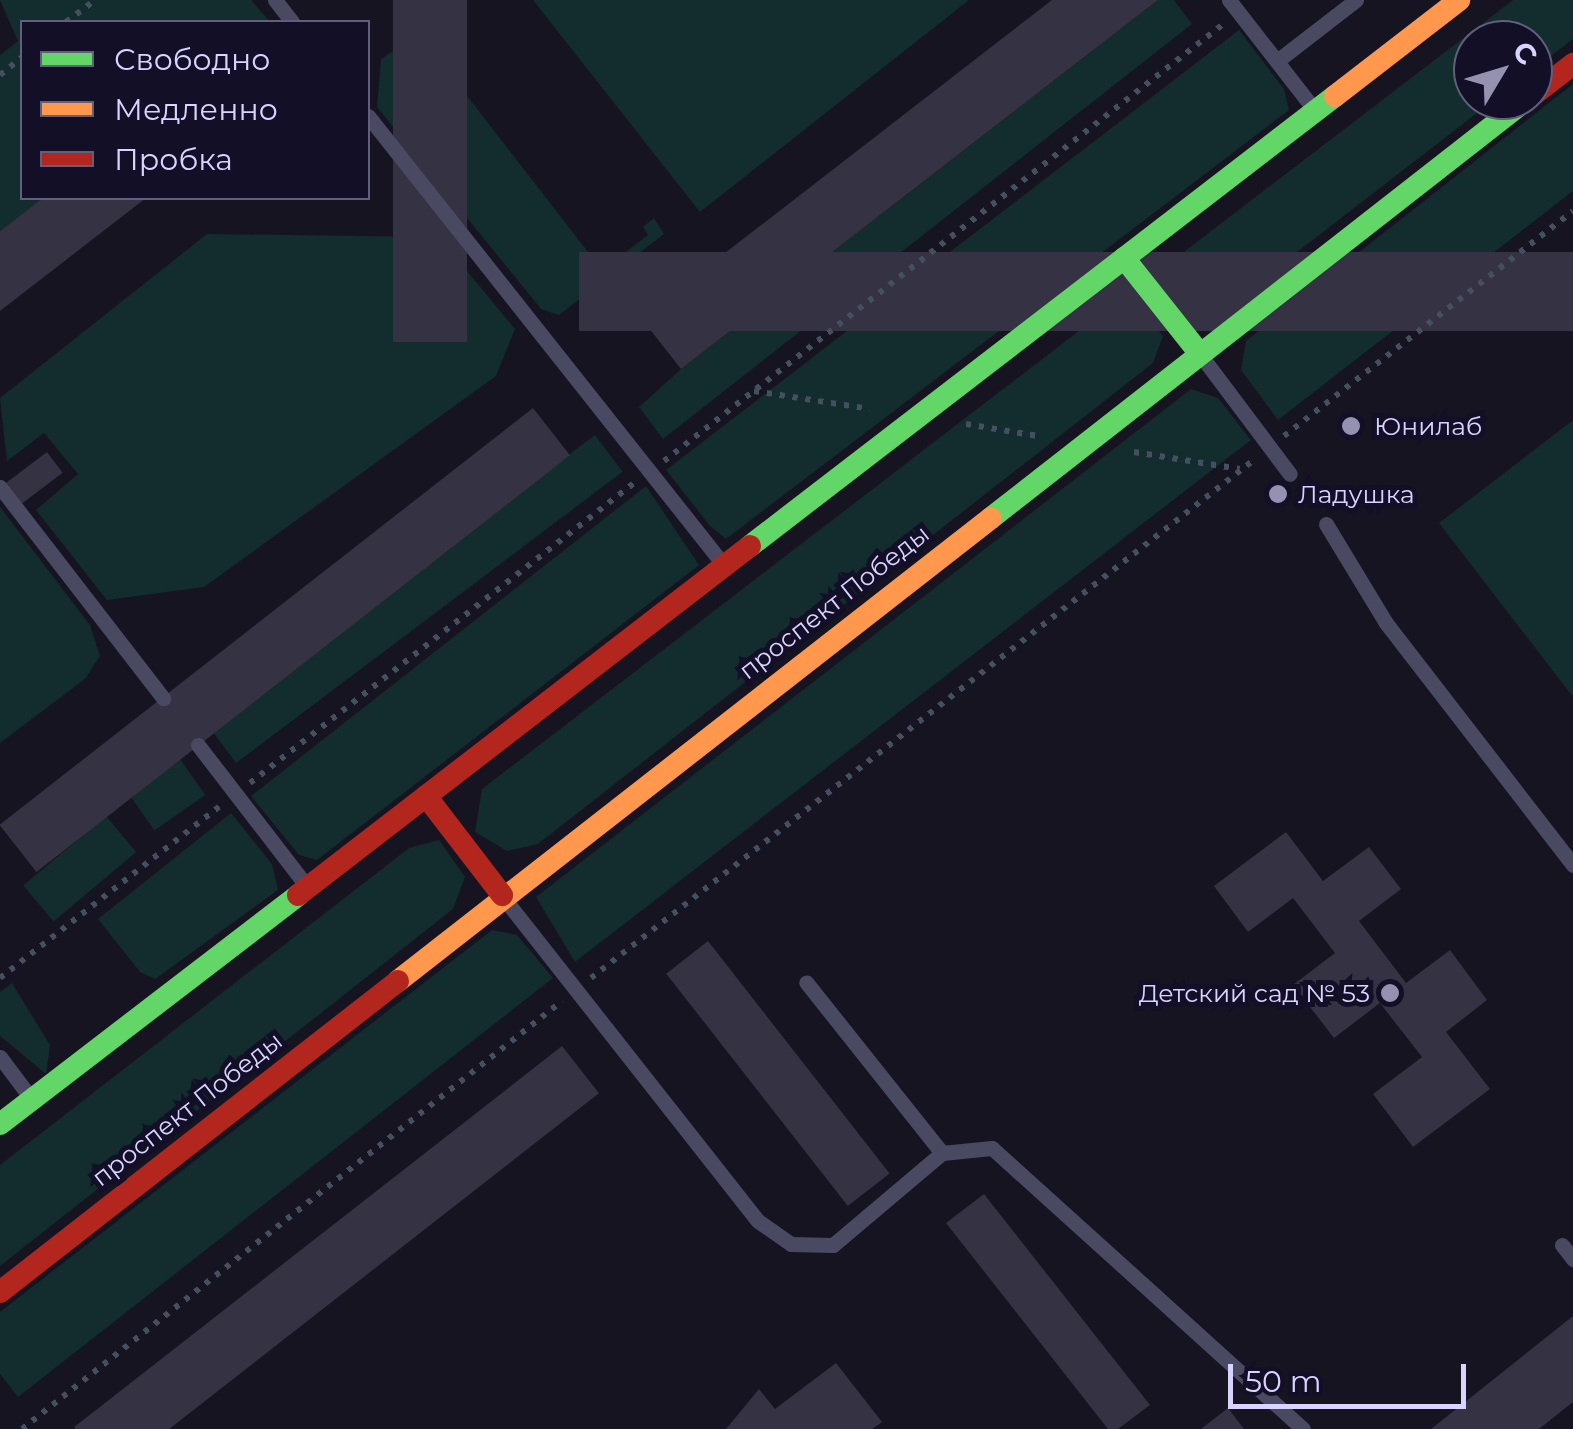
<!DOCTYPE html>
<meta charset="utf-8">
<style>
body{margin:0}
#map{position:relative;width:1573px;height:1429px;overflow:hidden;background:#161421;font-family:Montserrat,sans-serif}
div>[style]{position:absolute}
.green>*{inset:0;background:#132c2d;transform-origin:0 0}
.building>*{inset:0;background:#343243;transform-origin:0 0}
.path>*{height:6px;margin-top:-3px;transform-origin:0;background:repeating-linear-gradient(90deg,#44505f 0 5px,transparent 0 13px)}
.lane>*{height:15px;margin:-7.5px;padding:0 7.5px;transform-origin:7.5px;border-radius:7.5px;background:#4a4962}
.fast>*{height:22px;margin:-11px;padding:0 11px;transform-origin:11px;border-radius:11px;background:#63d668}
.slow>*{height:22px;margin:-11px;padding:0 11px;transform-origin:11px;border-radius:11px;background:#ff974d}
.jam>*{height:22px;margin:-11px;padding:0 11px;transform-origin:11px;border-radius:11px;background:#b3261e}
.dots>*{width:28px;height:28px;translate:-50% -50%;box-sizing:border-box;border:5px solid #130f26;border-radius:50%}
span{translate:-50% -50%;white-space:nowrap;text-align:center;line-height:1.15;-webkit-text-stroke:10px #130f26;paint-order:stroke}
.poi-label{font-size:25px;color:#d9d4ff}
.left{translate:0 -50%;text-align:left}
.right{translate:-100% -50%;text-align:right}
.street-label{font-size:25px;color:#d9d4ff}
.legend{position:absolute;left:20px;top:20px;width:350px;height:180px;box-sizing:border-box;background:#130f26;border:2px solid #625e7d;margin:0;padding:12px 18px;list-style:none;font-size:30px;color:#d9d4ff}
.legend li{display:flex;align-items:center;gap:20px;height:50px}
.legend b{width:50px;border:2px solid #625e7d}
.north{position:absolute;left:1453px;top:20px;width:100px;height:100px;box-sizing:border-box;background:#130f26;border:2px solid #625e7d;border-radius:50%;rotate:52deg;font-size:28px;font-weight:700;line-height:40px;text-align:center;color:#d9d4ff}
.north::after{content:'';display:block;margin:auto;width:35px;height:45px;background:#9591b1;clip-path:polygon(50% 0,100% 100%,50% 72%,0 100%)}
.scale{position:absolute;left:1228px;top:1364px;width:238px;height:45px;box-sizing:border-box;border:5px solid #d9d4ff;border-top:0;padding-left:12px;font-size:30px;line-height:35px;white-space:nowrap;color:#d9d4ff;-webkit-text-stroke:8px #130f26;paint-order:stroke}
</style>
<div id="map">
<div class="green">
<i style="clip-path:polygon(0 0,251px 0,270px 22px,22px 22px,22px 198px,43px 198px,0 231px,0 55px,18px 41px)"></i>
<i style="clip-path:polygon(533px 0,969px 0,700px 212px)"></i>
<i style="clip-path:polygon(1158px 0,1174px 0,1192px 24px,663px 439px,639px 407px,681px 369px)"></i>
<i style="clip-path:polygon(1513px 0,1573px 0,1573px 39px,1533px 70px,1533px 40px,1473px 40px,1473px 100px,1494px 100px,1222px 310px,1190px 311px,1175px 275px,1185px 251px)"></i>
<i style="clip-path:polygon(1239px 30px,1284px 89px,1289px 110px,726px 539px,710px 526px,666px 470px)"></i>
<i style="clip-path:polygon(419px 34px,602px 270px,648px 235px,643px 227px,654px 218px,664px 234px,559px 315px,541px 309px,377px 107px,381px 59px)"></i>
<i style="clip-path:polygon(1573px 84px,1573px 191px,1278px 420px,1241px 370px,1246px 341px)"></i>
<i style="clip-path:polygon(207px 234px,439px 237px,515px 329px,496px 376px,204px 587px,107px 600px,36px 510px,78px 474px,44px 433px,7px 461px,0 398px)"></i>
<i style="clip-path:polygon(1137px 304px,1163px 336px,1153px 363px,538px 844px,507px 851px,475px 832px,482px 789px,1110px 307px)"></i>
<i style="clip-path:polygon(1191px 389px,1218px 398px,1251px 440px,575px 962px,536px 897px)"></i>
<i style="clip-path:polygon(1573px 420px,1573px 697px,1439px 523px)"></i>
<i style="left:595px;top:435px;width:46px;height:484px;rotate:53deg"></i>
<i style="clip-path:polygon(646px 486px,699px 565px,317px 860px,299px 855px,251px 796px)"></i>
<i style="clip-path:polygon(0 507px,90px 625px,100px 656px,85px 679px,0 743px)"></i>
<i style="left:180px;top:759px;width:44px;height:62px;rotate:55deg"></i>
<i style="clip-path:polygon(231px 813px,272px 864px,278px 890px,155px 979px,140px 972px,98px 919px)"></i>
<i style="left:106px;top:816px;width:47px;height:108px;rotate:50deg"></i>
<i style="clip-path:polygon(439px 840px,465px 877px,453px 909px,0 1266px,0 1165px,409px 848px)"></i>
<i style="clip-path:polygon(492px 930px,517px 935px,553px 978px,18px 1397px,0 1374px,0 1312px)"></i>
<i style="clip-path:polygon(12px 983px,50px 1045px,46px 1074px,0 1036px,0 992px)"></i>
</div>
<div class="building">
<i style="left:393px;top:0;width:74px;height:342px"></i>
<i style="clip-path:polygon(1052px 0,1158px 0,681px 369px,641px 318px)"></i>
<i style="clip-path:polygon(43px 198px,146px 198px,0 311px,0 231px)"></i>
<i style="left:1573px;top:252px;width:79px;height:994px;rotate:90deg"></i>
<i style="left:533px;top:408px;width:60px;height:677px;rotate:52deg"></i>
<i style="left:47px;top:452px;width:26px;height:51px;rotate:53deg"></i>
<i style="clip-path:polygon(1286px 832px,1323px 881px,1369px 847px,1401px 889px,1359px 921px,1406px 983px,1450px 950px,1487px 1000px,1446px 1032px,1490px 1089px,1413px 1147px,1373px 1094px,1422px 1057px,1380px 1003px,1334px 1038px,1293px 985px,1335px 953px,1293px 898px,1248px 932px,1214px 886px)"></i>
<i style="left:708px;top:941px;width:295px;height:53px;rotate:52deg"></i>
<i style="left:562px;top:1046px;width:60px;height:619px;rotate:52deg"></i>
<i style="clip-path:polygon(984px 1194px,1150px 1405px,1118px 1429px,1108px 1429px,946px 1223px)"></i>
<i style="clip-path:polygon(1573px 1316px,1573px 1402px,1539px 1429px,1431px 1429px)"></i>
<i style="clip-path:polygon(836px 1363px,882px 1422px,872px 1429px,726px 1429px,759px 1389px,775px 1409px)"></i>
<i style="clip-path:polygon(1228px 1408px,1244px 1429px,1201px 1429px)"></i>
</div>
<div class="path">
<i style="left:66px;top:22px;width:36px;rotate:-37deg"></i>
<i style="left:0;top:75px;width:28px;rotate:-39deg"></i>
<i style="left:754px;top:391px;width:117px;rotate:8.8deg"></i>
<i style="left:966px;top:424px;width:73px;rotate:9.5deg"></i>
<i style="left:1284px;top:436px;width:366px;rotate:-37.9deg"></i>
<i style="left:1134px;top:452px;width:107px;rotate:9.1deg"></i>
<i style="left:664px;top:461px;width:708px;rotate:-38deg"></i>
<i style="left:250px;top:783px;width:487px;rotate:-38deg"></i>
<i style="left:0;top:978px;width:279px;rotate:-38deg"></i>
<i style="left:591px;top:978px;width:843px;rotate:-38.01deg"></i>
<i style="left:22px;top:1429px;width:689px;rotate:-38.4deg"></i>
</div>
<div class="lane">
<i style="left:275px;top:0;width:28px;rotate:52deg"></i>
<i style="left:1229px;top:0;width:137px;rotate:52.1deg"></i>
<i style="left:1277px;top:61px;width:100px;rotate:-37.7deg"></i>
<i style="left:368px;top:116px;width:572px;rotate:51.61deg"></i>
<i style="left:1202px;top:357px;width:146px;rotate:53.1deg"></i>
<i style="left:0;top:487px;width:267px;rotate:52.3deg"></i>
<i style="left:1326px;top:524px;width:116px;rotate:58.8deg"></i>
<i style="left:1386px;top:623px;width:306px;rotate:52.3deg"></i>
<i style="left:198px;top:745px;width:175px;rotate:52.4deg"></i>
<i style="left:506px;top:901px;width:407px;rotate:51.8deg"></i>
<i style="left:758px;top:1221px;width:40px;rotate:34.9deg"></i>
<i style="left:791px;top:1244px;width:42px;rotate:1.4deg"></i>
<i style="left:833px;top:1245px;width:143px;rotate:-40.2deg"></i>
<i style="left:942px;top:1153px;width:218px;rotate:-128.5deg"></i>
<i style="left:0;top:1057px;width:50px;rotate:53.1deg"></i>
<i style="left:942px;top:1153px;width:50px;rotate:-5.7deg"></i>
<i style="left:992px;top:1148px;width:419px;rotate:42.1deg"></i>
<i style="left:1562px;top:1245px;width:18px;rotate:52deg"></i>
</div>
<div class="fast">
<i style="left:1124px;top:258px;width:122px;rotate:51.6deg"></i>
<i style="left:991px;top:518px;width:679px;rotate:-38deg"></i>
<i style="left:750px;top:546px;width:738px;rotate:-37.57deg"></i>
<i style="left:0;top:1124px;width:376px;rotate:-37.5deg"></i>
</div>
<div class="slow">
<i style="left:1335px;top:96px;width:157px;rotate:-37.7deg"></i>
<i style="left:398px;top:981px;width:752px;rotate:-37.98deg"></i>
</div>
<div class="jam">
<i style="left:1533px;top:95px;width:51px;rotate:-37.8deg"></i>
<i style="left:426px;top:796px;width:125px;rotate:52.5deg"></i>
<i style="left:298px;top:895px;width:571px;rotate:-37.67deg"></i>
<i style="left:0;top:1292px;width:505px;rotate:-38deg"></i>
</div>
<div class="dots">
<i style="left:1351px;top:426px;background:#9591b1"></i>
<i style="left:1278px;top:494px;background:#9591b1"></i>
<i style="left:1390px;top:993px;background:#9591b1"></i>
</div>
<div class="poi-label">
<span class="left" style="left:1374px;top:426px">Юнилаб</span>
<span class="left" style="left:1298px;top:494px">Ладушка</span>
<span class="right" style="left:1370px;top:993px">Детский сад № 53</span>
</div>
<div class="street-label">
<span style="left:834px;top:602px;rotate:-38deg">проспект Победы</span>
<span style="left:187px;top:1109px;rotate:-38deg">проспект Победы</span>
</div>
<ul class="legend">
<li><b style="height:12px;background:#63d668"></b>Свободно</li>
<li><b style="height:12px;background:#ff974d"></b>Медленно</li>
<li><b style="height:12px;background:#b3261e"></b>Пробка</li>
</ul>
<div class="north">С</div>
<div class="scale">50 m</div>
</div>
